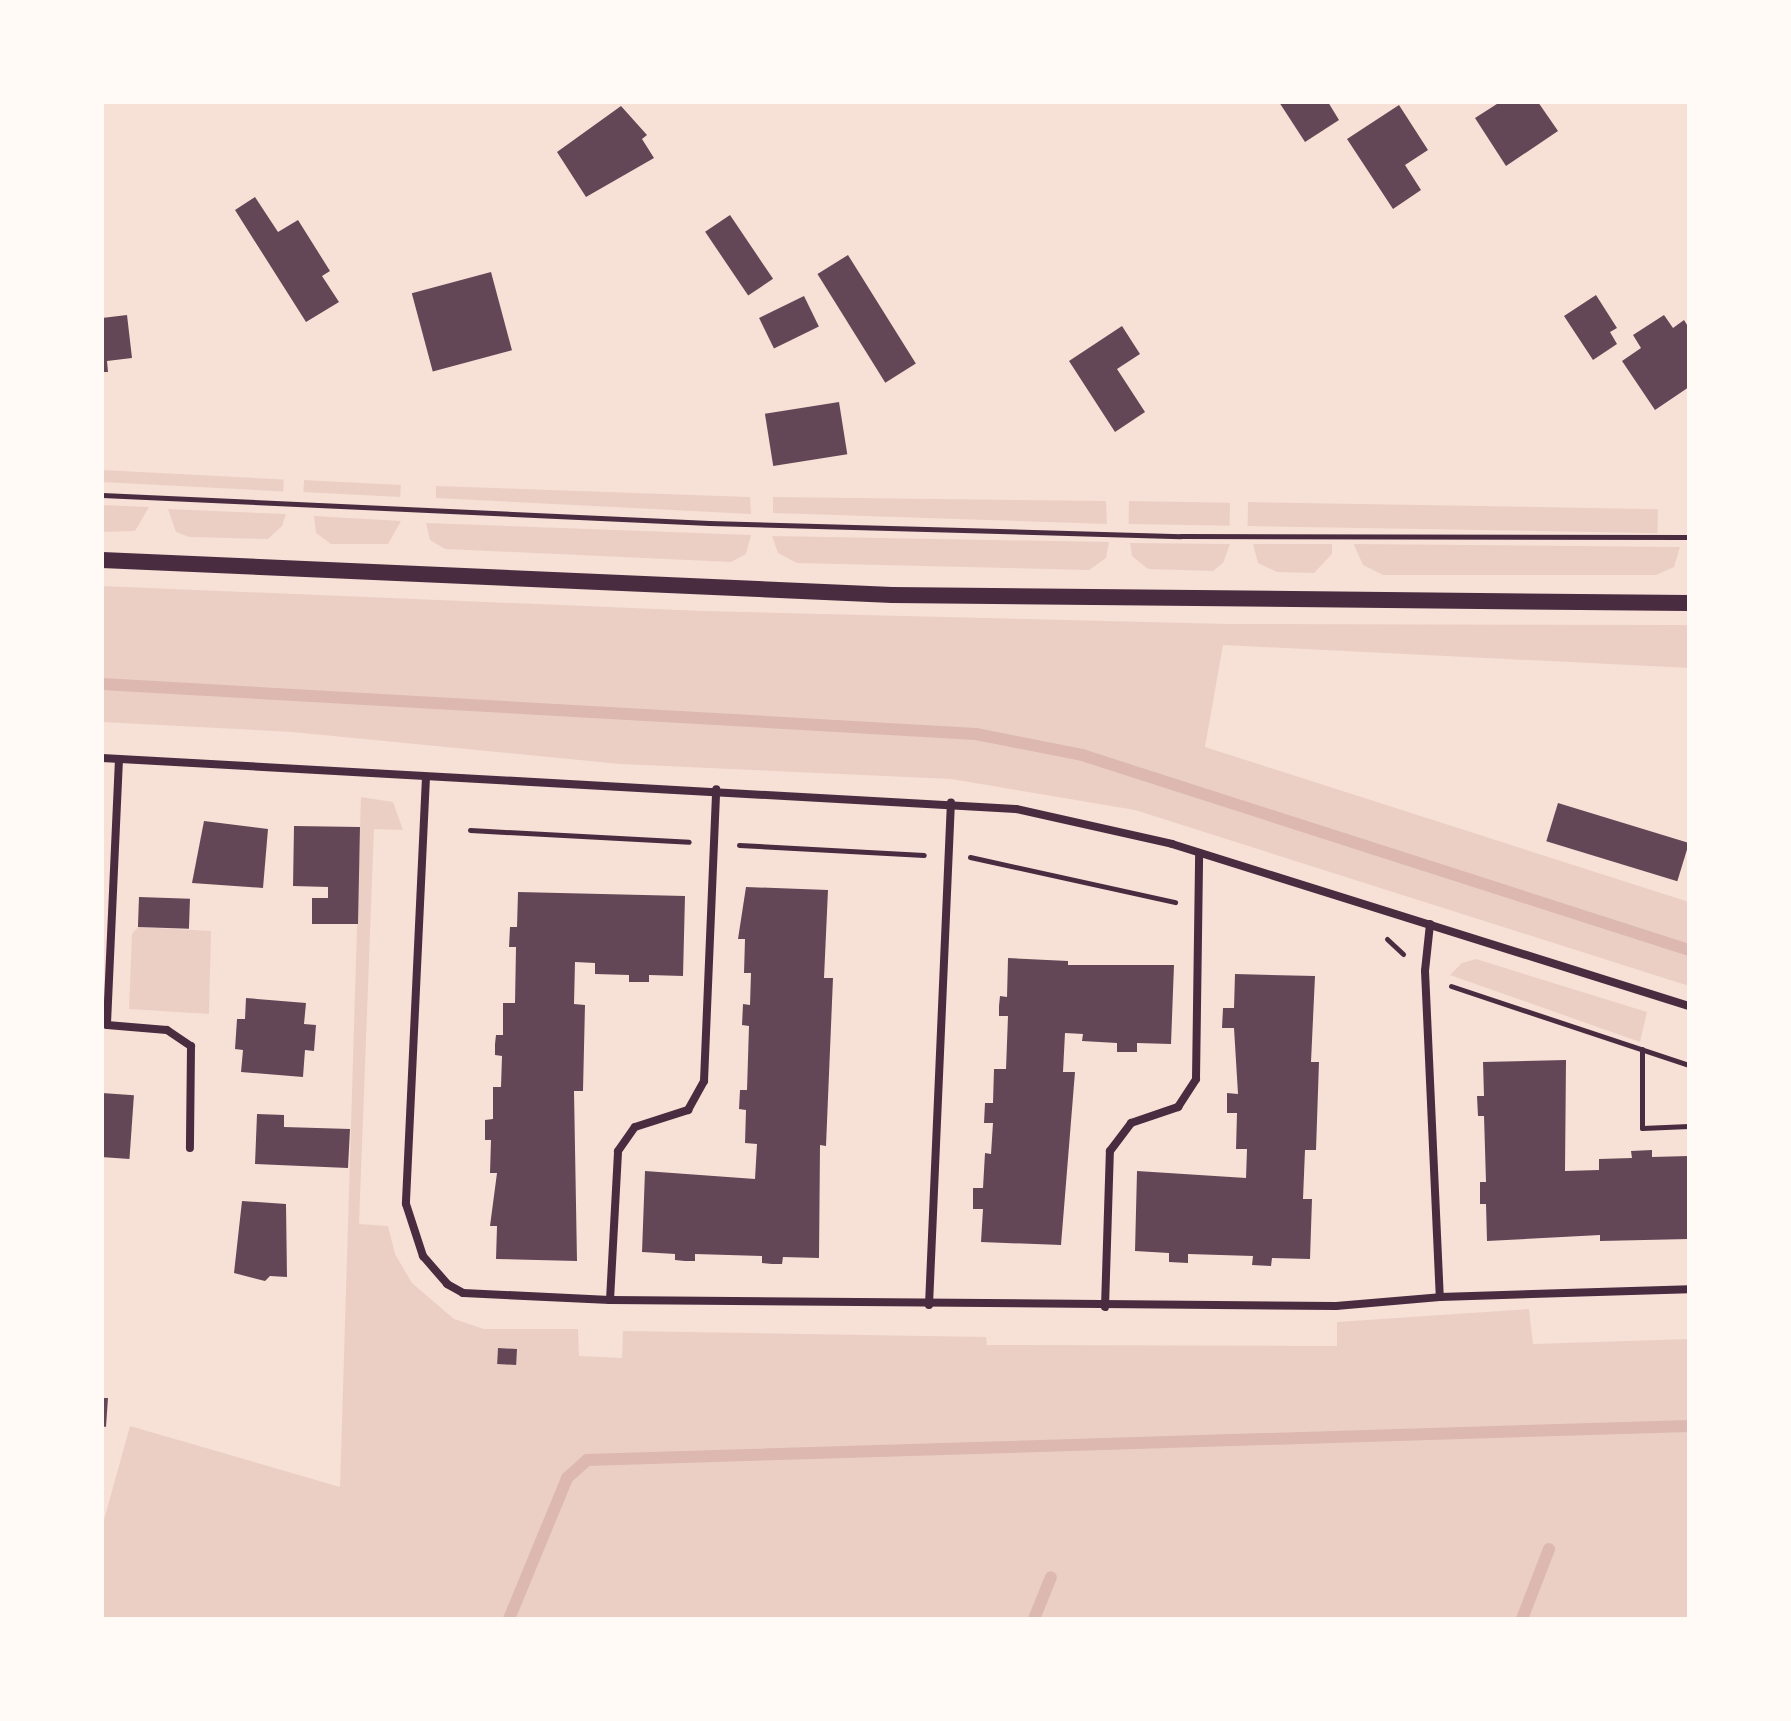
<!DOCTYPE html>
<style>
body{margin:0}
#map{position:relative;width:1791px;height:1721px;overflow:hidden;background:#f7e1d7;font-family:Overpass,sans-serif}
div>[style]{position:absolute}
.green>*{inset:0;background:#ebcfc5;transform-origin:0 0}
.stream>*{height:12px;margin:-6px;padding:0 6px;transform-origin:6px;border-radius:6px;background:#dcb8b0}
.building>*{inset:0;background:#644757;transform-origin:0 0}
.path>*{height:5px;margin:-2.5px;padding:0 2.5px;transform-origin:2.5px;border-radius:2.5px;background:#4a2c40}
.minor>*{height:8px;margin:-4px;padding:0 4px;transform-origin:4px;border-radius:4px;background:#4a2c40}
.secondary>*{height:16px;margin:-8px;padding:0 8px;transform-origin:8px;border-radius:8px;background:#4a2c40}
span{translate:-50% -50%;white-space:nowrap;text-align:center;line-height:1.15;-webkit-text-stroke:8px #fffaf5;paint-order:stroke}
.frame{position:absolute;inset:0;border:104px solid #fffaf5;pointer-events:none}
</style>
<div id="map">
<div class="green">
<i style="left:102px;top:470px;width:182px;height:12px;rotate:3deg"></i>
<i style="left:304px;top:480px;width:97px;height:12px;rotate:3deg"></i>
<i style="clip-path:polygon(436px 486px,750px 497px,751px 514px,436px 498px)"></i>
<i style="clip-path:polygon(773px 497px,1106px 501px,1107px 524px,773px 513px)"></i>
<i style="left:1129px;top:501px;width:101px;height:23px;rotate:1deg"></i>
<i style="left:1248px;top:502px;width:410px;height:24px;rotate:1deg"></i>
<i style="clip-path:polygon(102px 505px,149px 507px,135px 531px,102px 532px)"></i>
<i style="clip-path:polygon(168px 509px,286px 514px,282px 526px,268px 539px,189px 537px,176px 532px)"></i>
<i style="clip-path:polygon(314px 516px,401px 521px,388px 544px,331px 544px,316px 533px)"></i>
<i style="clip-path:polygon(426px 523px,751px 535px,746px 554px,731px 562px,445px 549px,430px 540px)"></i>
<i style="clip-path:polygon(772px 536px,1109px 542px,1106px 558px,1089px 570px,797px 563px,778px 553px)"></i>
<i style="clip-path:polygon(1130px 543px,1230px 544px,1223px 563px,1213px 571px,1148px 569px,1132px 556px)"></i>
<i style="clip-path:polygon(1253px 544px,1332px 544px,1332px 554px,1314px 573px,1277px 572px,1258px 563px)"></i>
<i style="clip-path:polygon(1354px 545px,1354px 544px,1680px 547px,1674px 567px,1656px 575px,1383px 575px,1363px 565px)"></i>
<i style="clip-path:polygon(102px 586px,704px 611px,1229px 624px,1689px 625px,1689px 668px,1223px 645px,1205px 747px,1689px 902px,1689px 986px,1135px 810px,951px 779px,620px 764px,292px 732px,102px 722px)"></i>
<i style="clip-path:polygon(361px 797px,393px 802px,403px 830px,374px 829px,359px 1224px,388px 1226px,395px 1254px,412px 1283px,454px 1319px,484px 1329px,578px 1329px,579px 1356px,622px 1358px,623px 1331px,986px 1337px,987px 1345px,1337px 1346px,1337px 1322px,1529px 1309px,1533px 1344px,1689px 1339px,1689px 1619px,102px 1619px,102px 1527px,130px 1426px,340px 1487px)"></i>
<i style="clip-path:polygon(138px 927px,211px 931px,209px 1014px,129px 1009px,132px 934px)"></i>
<i style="clip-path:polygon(1476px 959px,1647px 1012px,1640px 1042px,1450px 975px,1462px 963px)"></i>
</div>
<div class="stream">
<i style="left:102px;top:684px;width:875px;rotate:3.27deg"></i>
<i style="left:976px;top:734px;width:108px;rotate:11.2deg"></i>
<i style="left:1082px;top:755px;width:638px;rotate:17.81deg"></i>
<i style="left:509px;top:1619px;width:152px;rotate:-67.6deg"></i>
<i style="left:567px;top:1478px;width:27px;rotate:-42deg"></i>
<i style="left:587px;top:1460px;width:1103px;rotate:-1.77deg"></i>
<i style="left:1034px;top:1619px;width:45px;rotate:-68deg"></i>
<i style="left:1522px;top:1619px;width:75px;rotate:-68.9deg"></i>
</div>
<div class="building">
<i style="clip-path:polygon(1279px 102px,1328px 102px,1339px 120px,1305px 142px)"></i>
<i style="clip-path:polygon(1500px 102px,1538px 102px,1558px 131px,1506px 166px,1475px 118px)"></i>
<i style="clip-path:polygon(1399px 105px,1428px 150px,1405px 165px,1421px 190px,1393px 209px,1347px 139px)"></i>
<i style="clip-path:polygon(621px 106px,647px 135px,642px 139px,654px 158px,586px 197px,557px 152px)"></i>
<i style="clip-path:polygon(255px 197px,278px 232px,298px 220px,330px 271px,322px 276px,339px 302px,306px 322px,235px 210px)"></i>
<i style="left:730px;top:215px;width:77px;height:30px;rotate:56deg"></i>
<i style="left:848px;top:255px;width:128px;height:36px;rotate:58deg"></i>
<i style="left:491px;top:272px;width:81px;height:82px;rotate:75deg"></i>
<i style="clip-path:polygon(1596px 295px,1617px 328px,1610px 332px,1617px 344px,1593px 360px,1564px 316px)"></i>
<i style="left:804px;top:296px;width:34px;height:50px;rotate:64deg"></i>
<i style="clip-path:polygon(127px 315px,132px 358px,107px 361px,108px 372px,102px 372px,102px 318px)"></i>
<i style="clip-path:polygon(1664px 315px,1673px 328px,1684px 320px,1689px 328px,1689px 387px,1655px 410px,1622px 361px,1641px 348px,1633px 335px)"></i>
<i style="clip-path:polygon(1122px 326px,1140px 354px,1117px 369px,1145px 412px,1115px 432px,1069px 361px)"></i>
<i style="left:839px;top:402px;width:53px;height:75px;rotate:81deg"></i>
<i style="left:1558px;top:803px;width:137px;height:40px;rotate:17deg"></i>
<i style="clip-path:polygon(204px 821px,268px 829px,263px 888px,192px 883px)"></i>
<i style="clip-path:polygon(294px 826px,360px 827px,358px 924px,312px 924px,312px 898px,328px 898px,328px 887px,293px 886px)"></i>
<i style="clip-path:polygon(746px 887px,828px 890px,824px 978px,833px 978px,826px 1146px,820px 1145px,819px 1258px,783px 1257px,782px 1264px,772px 1264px,762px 1263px,762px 1256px,695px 1254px,695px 1261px,685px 1261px,675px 1260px,675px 1254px,642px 1252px,645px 1171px,755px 1179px,757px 1144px,745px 1143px,746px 1110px,739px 1109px,740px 1090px,747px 1090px,749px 1026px,742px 1025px,743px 1004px,750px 1005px,751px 973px,744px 973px,745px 939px,738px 939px)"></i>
<i style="clip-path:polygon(518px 892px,685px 896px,683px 976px,649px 975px,649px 982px,629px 982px,629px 975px,595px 974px,595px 963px,575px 962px,574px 1004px,585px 1005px,583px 1091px,574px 1091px,577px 1261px,496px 1259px,497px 1226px,490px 1226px,497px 1173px,490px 1173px,491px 1140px,485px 1140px,485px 1120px,493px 1119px,493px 1087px,501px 1087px,502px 1056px,495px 1055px,495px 1044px,496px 1035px,503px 1035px,503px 1003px,515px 1003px,516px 947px,509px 947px,510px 927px,517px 927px)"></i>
<i style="left:139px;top:897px;width:51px;height:30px;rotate:2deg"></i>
<i style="clip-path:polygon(1008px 958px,1068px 961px,1068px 965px,1174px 965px,1171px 1044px,1137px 1043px,1137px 1052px,1117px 1052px,1117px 1043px,1082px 1041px,1083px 1034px,1065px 1033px,1063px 1072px,1075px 1072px,1061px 1245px,981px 1242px,983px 1209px,973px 1209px,973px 1188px,983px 1188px,985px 1153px,991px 1154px,993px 1123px,984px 1123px,985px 1103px,993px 1103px,994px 1069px,1006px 1069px,1008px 1016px,999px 1016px,999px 1006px,1000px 996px,1007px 997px)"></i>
<i style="clip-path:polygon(1235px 974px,1315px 976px,1311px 1062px,1319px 1062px,1316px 1150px,1305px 1150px,1303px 1199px,1312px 1199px,1310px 1259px,1272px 1258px,1271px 1266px,1252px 1265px,1253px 1256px,1188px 1254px,1188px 1263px,1169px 1262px,1169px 1253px,1135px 1251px,1137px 1171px,1246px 1178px,1247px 1149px,1236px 1149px,1237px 1113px,1227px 1113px,1227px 1093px,1238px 1094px,1234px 1028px,1222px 1028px,1223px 1008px,1234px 1008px)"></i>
<i style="clip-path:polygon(246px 998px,306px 1003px,304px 1024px,316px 1025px,314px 1051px,305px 1050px,303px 1077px,241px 1072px,243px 1050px,235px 1049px,237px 1019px,245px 1019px)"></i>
<i style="clip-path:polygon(1566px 1060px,1565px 1171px,1599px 1170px,1599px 1159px,1632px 1158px,1631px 1151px,1652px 1150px,1652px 1157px,1689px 1156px,1689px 1239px,1600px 1241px,1600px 1235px,1487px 1241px,1486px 1204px,1480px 1204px,1480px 1182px,1486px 1182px,1484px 1116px,1478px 1116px,1477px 1096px,1484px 1096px,1483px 1062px)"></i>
<i style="left:102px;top:1093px;width:32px;height:64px;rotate:4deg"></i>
<i style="clip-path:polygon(257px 1114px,284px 1115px,284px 1127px,350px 1129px,348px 1168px,255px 1164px)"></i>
<i style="clip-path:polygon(242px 1201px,286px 1204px,287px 1277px,270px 1276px,265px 1281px,234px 1273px)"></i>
<i style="left:498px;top:1348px;width:19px;height:16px;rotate:3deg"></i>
<i style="clip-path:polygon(102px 1398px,108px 1398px,106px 1427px,102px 1426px)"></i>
</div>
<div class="path">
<i style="left:102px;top:495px;width:608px;rotate:2.64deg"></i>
<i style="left:709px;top:523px;width:472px;rotate:1.6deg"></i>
<i style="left:1181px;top:536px;width:508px;rotate:0.11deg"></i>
<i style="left:470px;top:830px;width:219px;rotate:3.1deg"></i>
<i style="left:739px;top:845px;width:185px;rotate:3.1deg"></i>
<i style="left:970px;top:857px;width:210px;rotate:12.4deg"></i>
<i style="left:1387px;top:939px;width:22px;rotate:43deg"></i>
<i style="left:1451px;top:986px;width:251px;rotate:18.4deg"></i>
<i style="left:1642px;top:1049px;width:79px;rotate:90deg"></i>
<i style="left:1642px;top:1128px;width:47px;rotate:-2.4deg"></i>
</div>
<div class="minor">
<i style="left:102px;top:758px;width:915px;rotate:3.19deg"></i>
<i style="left:1016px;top:809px;width:160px;rotate:12.6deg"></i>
<i style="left:1172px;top:844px;width:542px;rotate:17.4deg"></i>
<i style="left:119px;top:759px;width:266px;rotate:92.6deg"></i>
<i style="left:107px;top:1025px;width:60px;rotate:4.8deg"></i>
<i style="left:167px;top:1030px;width:29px;rotate:34deg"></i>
<i style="left:191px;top:1046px;width:102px;rotate:90.6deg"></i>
<i style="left:426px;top:777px;width:427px;rotate:92.7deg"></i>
<i style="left:406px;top:1204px;width:55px;rotate:71.9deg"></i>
<i style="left:423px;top:1256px;width:37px;rotate:49deg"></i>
<i style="left:447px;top:1284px;width:18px;rotate:29deg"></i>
<i style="left:463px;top:1293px;width:147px;rotate:2.7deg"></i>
<i style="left:610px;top:1300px;width:726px;rotate:0.47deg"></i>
<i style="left:1336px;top:1306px;width:104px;rotate:-4.9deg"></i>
<i style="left:1440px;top:1297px;width:249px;rotate:-1.8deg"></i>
<i style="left:1430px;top:924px;width:47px;rotate:96.1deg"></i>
<i style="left:1425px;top:971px;width:326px;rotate:87.4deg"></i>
<i style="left:610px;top:1300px;width:149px;rotate:-86.9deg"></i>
<i style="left:618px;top:1151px;width:29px;rotate:-55deg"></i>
<i style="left:635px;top:1127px;width:56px;rotate:-17.8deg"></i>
<i style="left:688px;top:1110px;width:33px;rotate:-61deg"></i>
<i style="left:704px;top:1081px;width:292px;rotate:-87.6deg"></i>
<i style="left:929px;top:1305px;width:503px;rotate:-87.5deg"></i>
<i style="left:1105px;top:1307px;width:156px;rotate:-88.2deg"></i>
<i style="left:1110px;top:1151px;width:35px;rotate:-53deg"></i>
<i style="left:1131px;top:1123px;width:50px;rotate:-18.8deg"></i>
<i style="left:1178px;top:1107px;width:33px;rotate:-57deg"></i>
<i style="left:1196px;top:1079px;width:226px;rotate:-89.2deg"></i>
</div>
<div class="secondary">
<i style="left:102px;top:560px;width:791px;rotate:2.54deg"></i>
<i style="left:892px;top:595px;width:797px;rotate:0.58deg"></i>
</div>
<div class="frame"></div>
</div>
